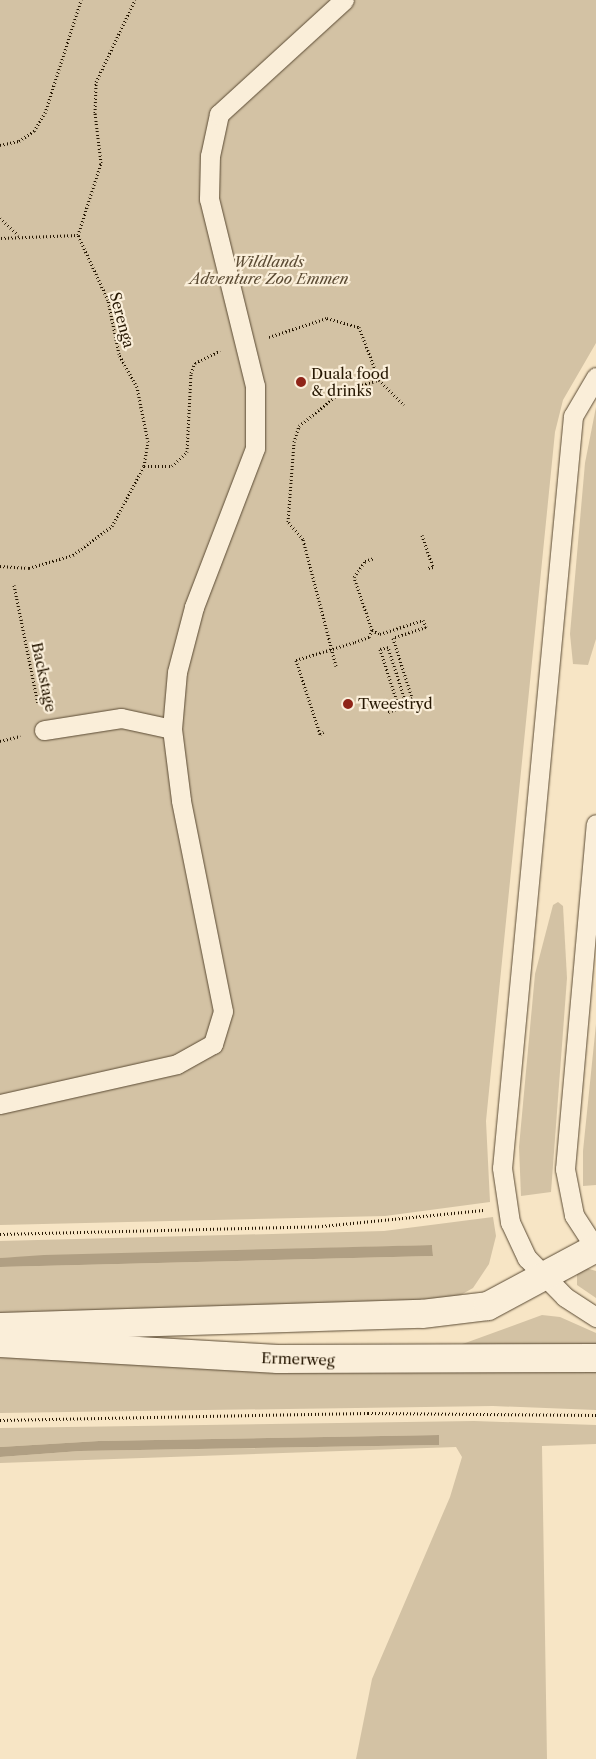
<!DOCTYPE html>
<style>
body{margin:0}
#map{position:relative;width:596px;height:1759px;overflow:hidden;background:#f7e5c5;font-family:"Libre Caslon Text",serif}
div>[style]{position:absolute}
.green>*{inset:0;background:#d3c2a4}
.water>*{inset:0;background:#b09f83}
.path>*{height:3px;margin-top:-1.5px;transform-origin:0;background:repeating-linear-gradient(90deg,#261702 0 1px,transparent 0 3.5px)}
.roads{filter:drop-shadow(0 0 1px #5a4a33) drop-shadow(0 0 1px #5a4a33)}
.lane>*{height:19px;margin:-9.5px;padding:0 9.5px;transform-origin:9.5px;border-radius:9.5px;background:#faeed9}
.secondary>*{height:28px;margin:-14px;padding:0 14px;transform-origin:14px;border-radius:14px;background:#faeed9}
.path-bridge>*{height:3px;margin-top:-1.5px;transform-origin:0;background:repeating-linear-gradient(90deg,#261702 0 1px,transparent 0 3.5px)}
.dots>*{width:14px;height:14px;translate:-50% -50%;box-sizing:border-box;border:2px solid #faeed9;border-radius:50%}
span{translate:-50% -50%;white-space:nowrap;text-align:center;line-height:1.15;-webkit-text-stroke:4.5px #faeed9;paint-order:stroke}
.park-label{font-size:15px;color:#5a4a33;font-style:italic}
.street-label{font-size:15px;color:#261702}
.poi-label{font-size:15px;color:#261702}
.left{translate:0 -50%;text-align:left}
</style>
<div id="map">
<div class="green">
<i style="clip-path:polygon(0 0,596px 0,596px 343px,563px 400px,555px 432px,486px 1121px,490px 1202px,385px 1216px,0 1225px)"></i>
<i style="clip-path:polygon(596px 407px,596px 639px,588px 665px,573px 664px,570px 634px,585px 463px)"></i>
<i style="clip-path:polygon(558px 902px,563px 906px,567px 978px,551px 1192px,521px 1196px,519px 1147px,535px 974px,553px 905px)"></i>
<i style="clip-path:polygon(596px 1024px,596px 1185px,583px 1186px,583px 1151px)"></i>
<i style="clip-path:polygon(493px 1217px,496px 1236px,489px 1264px,473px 1288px,450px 1301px,0 1317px,0 1267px,433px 1256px,432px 1245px,0 1258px,0 1241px,384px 1231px)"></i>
<i style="clip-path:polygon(586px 1268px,596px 1271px,596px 1298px,577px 1285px,577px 1274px)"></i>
<i style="clip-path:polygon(542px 1315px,560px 1317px,596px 1333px,596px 1351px,446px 1350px)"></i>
<i style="clip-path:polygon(0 1355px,303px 1372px,596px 1368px,596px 1410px,493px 1406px,0 1413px)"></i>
<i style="clip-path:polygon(474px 1421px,596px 1425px,596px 1444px,542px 1446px,547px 1759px,356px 1759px,372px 1679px,450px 1497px,462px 1457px,456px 1447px,0 1463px,0 1457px,80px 1451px,439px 1445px,439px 1435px,99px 1441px,0 1447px,0 1428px)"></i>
</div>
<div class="water">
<i style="clip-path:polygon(432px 1245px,433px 1256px,0 1267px,0 1258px,44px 1255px)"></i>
<i style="clip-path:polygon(439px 1435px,439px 1445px,80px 1451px,0 1457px,0 1447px,99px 1441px)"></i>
</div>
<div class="path">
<i style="left:0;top:145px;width:19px;rotate:-12deg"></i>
<i style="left:19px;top:141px;width:18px;rotate:-34deg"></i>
<i style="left:34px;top:131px;width:21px;rotate:-59deg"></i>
<i style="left:45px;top:113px;width:119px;rotate:-72.3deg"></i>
<i style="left:0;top:218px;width:25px;rotate:43deg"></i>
<i style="left:1px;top:238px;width:77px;rotate:-2.2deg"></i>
<i style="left:269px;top:337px;width:61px;rotate:-18.1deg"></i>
<i style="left:327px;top:318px;width:33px;rotate:16deg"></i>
<i style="left:359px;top:327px;width:57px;rotate:69.3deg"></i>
<i style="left:379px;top:380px;width:35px;rotate:45deg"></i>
<i style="left:144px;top:466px;width:28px"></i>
<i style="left:172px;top:466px;width:21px;rotate:-43deg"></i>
<i style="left:187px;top:452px;width:79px;rotate:-87.1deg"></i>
<i style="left:191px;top:373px;width:11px;rotate:-68deg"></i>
<i style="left:195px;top:363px;width:28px;rotate:-26deg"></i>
<i style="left:422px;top:535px;width:34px;rotate:71deg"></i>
<i style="left:433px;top:567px;width:5px;rotate:169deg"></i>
<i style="left:0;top:566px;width:29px;rotate:4deg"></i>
<i style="left:29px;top:568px;width:46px;rotate:-16.5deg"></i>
<i style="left:73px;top:555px;width:49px;rotate:-36.6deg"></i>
<i style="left:112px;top:526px;width:68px;rotate:-61.9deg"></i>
<i style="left:144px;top:466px;width:24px;rotate:-81deg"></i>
<i style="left:148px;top:442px;width:56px;rotate:-101.3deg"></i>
<i style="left:137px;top:387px;width:38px;rotate:-119deg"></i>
<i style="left:119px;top:354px;width:55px;rotate:-101.5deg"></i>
<i style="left:108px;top:300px;width:72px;rotate:-114.8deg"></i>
<i style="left:78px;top:235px;width:76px;rotate:-72.3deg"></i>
<i style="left:101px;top:163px;width:50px;rotate:-96.8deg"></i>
<i style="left:95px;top:113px;width:31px;rotate:-88deg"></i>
<i style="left:96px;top:82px;width:91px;rotate:-64.6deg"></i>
<i style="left:14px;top:585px;width:121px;rotate:78.6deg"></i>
<i style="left:372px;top:630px;width:9px;rotate:27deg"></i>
<i style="left:380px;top:634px;width:45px;rotate:-18deg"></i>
<i style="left:423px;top:620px;width:8px;rotate:67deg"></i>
<i style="left:426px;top:627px;width:35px;rotate:162deg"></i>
<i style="left:393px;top:638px;width:63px;rotate:72.4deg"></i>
<i style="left:412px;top:698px;width:7px;rotate:164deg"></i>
<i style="left:405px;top:700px;width:56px;rotate:-107.8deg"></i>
<i style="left:388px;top:647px;width:8px;rotate:166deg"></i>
<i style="left:380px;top:649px;width:62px;rotate:72.1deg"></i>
<i style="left:399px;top:708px;width:12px;rotate:160deg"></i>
<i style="left:372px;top:630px;width:56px;rotate:-108.8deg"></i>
<i style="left:354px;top:577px;width:19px;rotate:-55deg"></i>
<i style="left:365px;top:561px;width:9px;rotate:-18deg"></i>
<i style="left:355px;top:642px;width:15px;rotate:-20deg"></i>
<i style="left:369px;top:637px;width:8px;rotate:-67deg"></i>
<i style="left:296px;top:660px;width:78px;rotate:72deg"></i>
<i style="left:320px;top:734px;width:4px;rotate:-27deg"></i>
<i style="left:336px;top:666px;width:131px;rotate:-104.6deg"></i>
<i style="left:303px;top:539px;width:23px;rotate:-131deg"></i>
<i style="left:288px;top:522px;width:80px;rotate:-85.7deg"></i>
<i style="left:294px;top:442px;width:17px;rotate:-73deg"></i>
<i style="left:299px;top:426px;width:55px;rotate:-39.1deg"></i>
<i style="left:342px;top:391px;width:39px;rotate:-17deg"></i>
<i style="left:0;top:741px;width:21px;rotate:-14deg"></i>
<i style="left:0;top:1234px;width:322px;rotate:-1.4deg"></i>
<i style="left:322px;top:1226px;width:162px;rotate:-5.7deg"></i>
<i style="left:0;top:1420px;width:368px;rotate:-1.1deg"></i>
<i style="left:368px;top:1413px;width:228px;rotate:0.5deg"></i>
</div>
<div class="roads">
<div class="lane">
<i style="left:596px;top:377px;width:45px;rotate:120.5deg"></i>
<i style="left:573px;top:416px;width:755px;rotate:95.39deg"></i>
<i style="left:502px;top:1168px;width:55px;rotate:81.6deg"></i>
<i style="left:510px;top:1222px;width:40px;rotate:65deg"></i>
<i style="left:527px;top:1258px;width:54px;rotate:45.7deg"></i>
<i style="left:565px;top:1297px;width:37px;rotate:33deg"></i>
<i style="left:172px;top:729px;width:57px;rotate:-85deg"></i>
<i style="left:177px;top:672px;width:67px;rotate:-75.3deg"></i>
<i style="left:194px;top:607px;width:170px;rotate:-69deg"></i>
<i style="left:255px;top:448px;width:62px;rotate:-90deg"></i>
<i style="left:255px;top:386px;width:193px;rotate:-103.8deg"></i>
<i style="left:209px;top:199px;width:43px;rotate:-88.7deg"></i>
<i style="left:210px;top:156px;width:43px;rotate:-77.9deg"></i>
<i style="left:219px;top:114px;width:169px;rotate:-42.4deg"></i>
<i style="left:0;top:1104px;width:181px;rotate:-12.7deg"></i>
<i style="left:177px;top:1064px;width:41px;rotate:-29.1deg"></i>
<i style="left:213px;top:1044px;width:34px;rotate:-73deg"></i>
<i style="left:223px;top:1011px;width:215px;rotate:-101.3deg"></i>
<i style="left:181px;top:800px;width:72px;rotate:-97.2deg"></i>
<i style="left:172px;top:729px;width:52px;rotate:-167.8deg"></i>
<i style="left:121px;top:718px;width:78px;rotate:171.1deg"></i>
<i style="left:594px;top:1246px;width:37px;rotate:-123deg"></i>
<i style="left:574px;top:1215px;width:47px;rotate:-101.1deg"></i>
<i style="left:565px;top:1169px;width:346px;rotate:-84.9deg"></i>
</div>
<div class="secondary">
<i style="left:0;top:1327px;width:422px;rotate:-1.8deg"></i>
<i style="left:422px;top:1314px;width:66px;rotate:-6.9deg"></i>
<i style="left:488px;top:1306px;width:123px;rotate:-28.2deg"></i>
<i style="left:0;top:1343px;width:278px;rotate:3.3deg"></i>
<i style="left:278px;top:1359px;width:318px;rotate:-0.2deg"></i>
</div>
</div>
<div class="path-bridge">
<i style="left:296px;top:660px;width:62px;rotate:-17deg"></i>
</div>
<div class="dots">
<i style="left:301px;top:382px;background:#8f2418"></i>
<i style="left:348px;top:704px;background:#8f2418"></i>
</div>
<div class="park-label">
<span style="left:269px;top:270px">Wildlands<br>Adventure Zoo Emmen</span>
</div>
<div class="street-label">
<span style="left:122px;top:320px;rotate:75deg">Serenga</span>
<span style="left:44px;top:677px;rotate:78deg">Backstage</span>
<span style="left:298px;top:1359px;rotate:2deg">Ermerweg</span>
</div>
<div class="poi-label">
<span class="left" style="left:311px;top:382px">Duala food<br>&amp; drinks</span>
<span class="left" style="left:358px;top:704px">Tweestryd</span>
</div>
</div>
